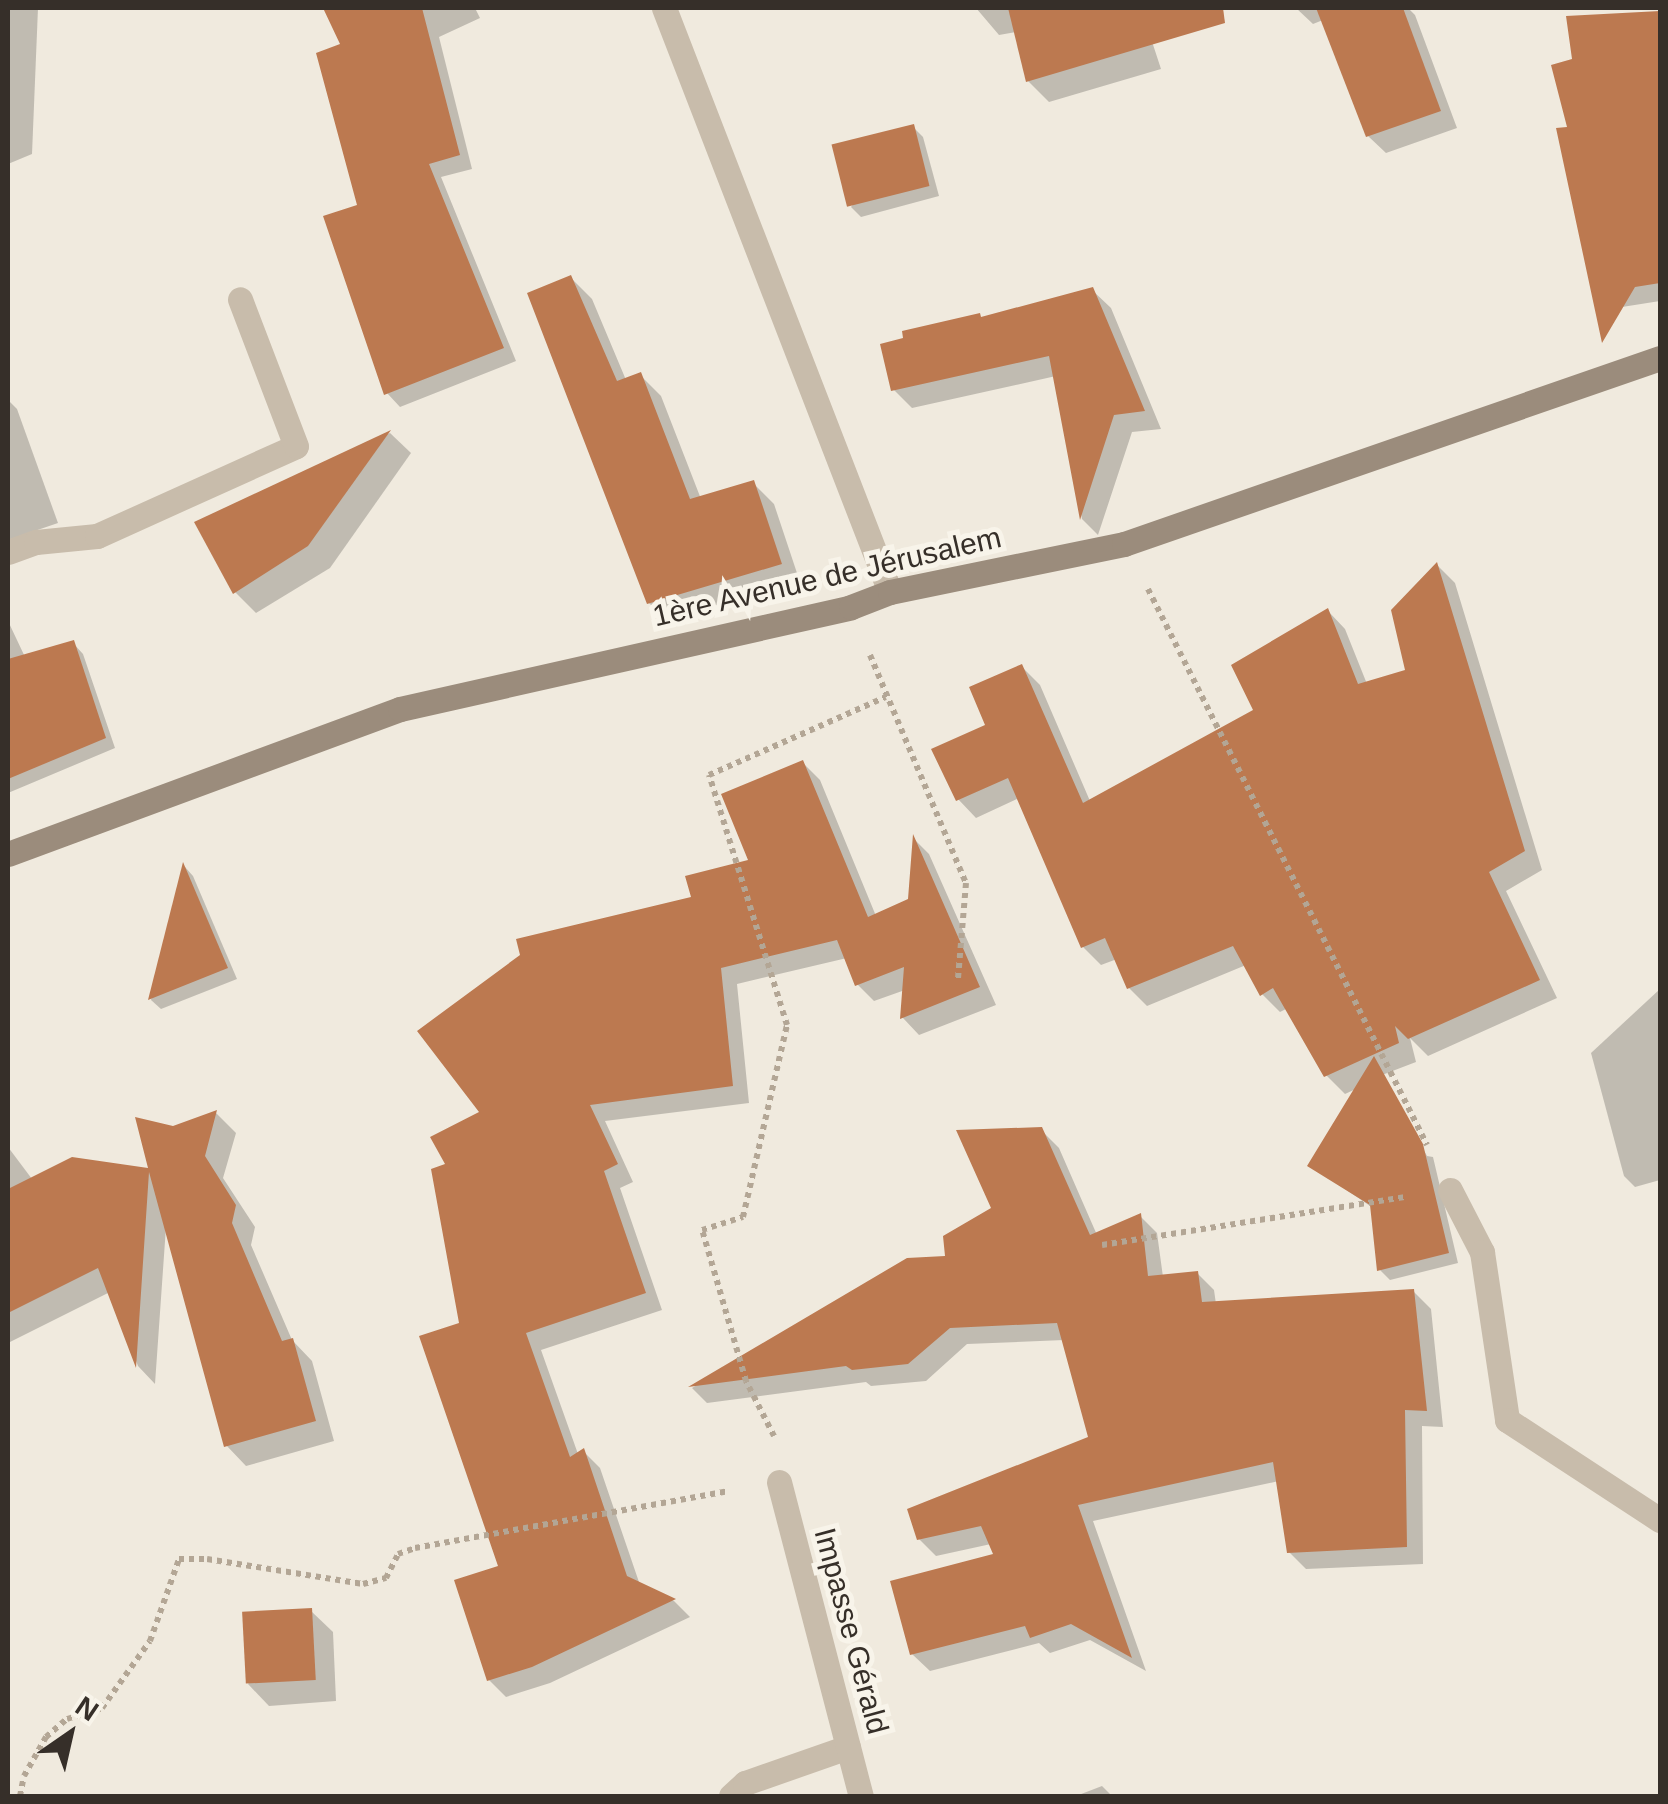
<!DOCTYPE html>
<meta charset="utf-8">
<style>
body{margin:0}
#map{position:relative;width:1668px;height:1804px;overflow:hidden;background:#f0eade;font-family:Helvetica,sans-serif}
div>[style]{position:absolute}
.shadow>*{inset:0;background:#0003}
.building>*{inset:0;background:#bc7950;transform-origin:0 0}
.path>*{height:6px;margin-top:-3px;transform-origin:0;background:repeating-linear-gradient(90deg,#b3a695 0 5px,transparent 0 10px)}
.lane>*{height:25px;margin:-12.5px;padding:0 12.5px;transform-origin:12.5px;border-radius:12.5px;background:#c8bcab}
.street>*{height:25px;margin:-12.5px;padding:0 12.5px;transform-origin:12.5px;border-radius:12.5px;background:#c8bcab}
.secondary>*{height:25px;margin:-12.5px;padding:0 12.5px;transform-origin:12.5px;border-radius:12.5px;background:#9b8c7c}
span{translate:-50% -50%;white-space:nowrap;text-align:center;line-height:1.15;-webkit-text-stroke:10px #f8f4ea;paint-order:stroke}
.street-label{font-size:30px;color:#362f29}
.frame{position:absolute;inset:0;border:10px solid #362f29;pointer-events:none}
.north{position:absolute;left:20px;top:1684px;width:100px;height:100px;-webkit-text-stroke:8px #f8f4ea;paint-order:stroke;rotate:34deg;font-size:28px;font-weight:700;line-height:40px;text-align:center;color:#362f29}
.north::after{content:'';display:block;margin:auto;width:35px;height:45px;background:#362f29;clip-path:polygon(50% 0,100% 100%,50% 72%,0 100%)}
</style>
<div id="map">
<div class="shadow">
<i style="clip-path:polygon(8px 8px,38px 8px,32px 154px,8px 164px)"></i>
<i style="clip-path:polygon(328px 8px,475px 8px,480px 18px,439px 37px,472px 169px,441px 177px,516px 361px,400px 407px,387px 393px,360px 206px,344px 45px)"></i>
<i style="clip-path:polygon(976px 8px,1141px 8px,1161px 69px,1049px 102px,1028px 81px,1016px 32px,999px 35px)"></i>
<i style="clip-path:polygon(1296px 8px,1408px 8px,1415px 15px,1457px 128px,1386px 153px,1368px 136px,1323px 20px,1313px 24px)"></i>
<i style="clip-path:polygon(1660px 13px,1660px 301px,1622px 307px,1570px 129px,1575px 61px,1569px 18px)"></i>
<i style="clip-path:polygon(913px 127px,923px 137px,939px 196px,861px 217px,851px 207px)"></i>
<i style="clip-path:polygon(571px 278px,592px 299px,626px 380px,640px 375px,661px 396px,701px 499px,753px 483px,774px 504px,801px 585px,670px 624px,649px 603px)"></i>
<i style="clip-path:polygon(1092px 290px,1111px 308px,1161px 429px,1132px 432px,1098px 535px,1082px 519px,1056px 376px,912px 408px,894px 390px)"></i>
<i style="clip-path:polygon(8px 400px,17px 409px,58px 523px,8px 540px)"></i>
<i style="clip-path:polygon(390px 433px,411px 453px,330px 568px,256px 613px,235px 592px,197px 523px)"></i>
<i style="clip-path:polygon(1437px 565px,1455px 583px,1542px 870px,1506px 891px,1557px 998px,1428px 1056px,1410px 1038px,1416px 1062px,1382px 1075px,1427px 1156px,1433px 1157px,1458px 1263px,1390px 1280px,1380px 1270px,1373px 1208px,1310px 1165px,1358px 1088px,1345px 1094px,1326px 1075px,1288px 1008px,1280px 1012px,1262px 994px,1246px 965px,1147px 1006px,1129px 988px,1117px 959px,1101px 965px,1083px 947px,1019px 798px,976px 818px,958px 799px,988px 727px,1022px 667px,1040px 685px,1090px 801px,1256px 711px,1328px 611px,1345px 629px,1367px 684px,1408px 672px)"></i>
<i style="clip-path:polygon(8px 621px,25px 657px,73px 643px,83px 654px,115px 748px,8px 793px)"></i>
<i style="clip-path:polygon(803px 763px,820px 780px,876px 916px,911px 900px,915px 840px,929px 854px,996px 1005px,919px 1035px,903px 1018px,905px 990px,874px 1001px,857px 984px,847px 958px,737px 984px,749px 1103px,605px 1121px,633px 1182px,620px 1188px,662px 1310px,541px 1350px,578px 1454px,583px 1451px,600px 1468px,640px 1585px,674px 1601px,690px 1617px,550px 1683px,506px 1697px,489px 1680px,502px 1568px,462px 1324px,449px 1166px,483px 1112px,694px 899px,752px 862px)"></i>
<i style="clip-path:polygon(185px 867px,193px 876px,237px 979px,161px 1009px,151px 1000px)"></i>
<i style="clip-path:polygon(1660px 989px,1660px 1180px,1635px 1187px,1624px 1176px,1591px 1053px)"></i>
<i style="clip-path:polygon(216px 1113px,236px 1133px,223px 1178px,255px 1227px,251px 1245px,292px 1340px,312px 1361px,334px 1441px,246px 1466px,226px 1445px,166px 1227px,155px 1384px,138px 1366px,110px 1292px,8px 1343px,8px 1147px,32px 1179px,152px 1171px,173px 1129px)"></i>
<i style="clip-path:polygon(1041px 1130px,1059px 1148px,1097px 1235px,1140px 1216px,1157px 1233px,1163px 1277px,1197px 1273px,1214px 1290px,1216px 1304px,1413px 1291px,1431px 1309px,1443px 1427px,1422px 1426px,1423px 1564px,1306px 1569px,1289px 1552px,1279px 1481px,1093px 1521px,1146px 1671px,1090px 1640px,1050px 1653px,1039px 1643px,930px 1671px,912px 1654px,996px 1556px,991px 1544px,936px 1556px,919px 1539px,1091px 1439px,1064px 1340px,967px 1344px,926px 1381px,871px 1386px,866px 1382px,707px 1403px,692px 1388px,908px 1260px,947px 1258px,994px 1209px)"></i>
<i style="clip-path:polygon(311px 1611px,333px 1632px,336px 1701px,269px 1706px,248px 1684px)"></i>
<i style="clip-path:polygon(1102px 1786px,1112px 1796px,1076px 1796px)"></i>
</div>
<div class="building">
<i style="clip-path:polygon(323px 8px,422px 8px,460px 155px,429px 164px,504px 348px,384px 395px,323px 216px,357px 205px,316px 53px,340px 44px)"></i>
<i style="clip-path:polygon(1008px 8px,1223px 8px,1225px 23px,1026px 82px)"></i>
<i style="clip-path:polygon(1316px 8px,1403px 8px,1441px 111px,1366px 137px)"></i>
<i style="clip-path:polygon(1660px 11px,1660px 283px,1635px 287px,1602px 343px,1556px 128px,1567px 127px,1551px 65px,1572px 59px,1566px 16px)"></i>
<i style="left:914px;top:124px;width:64px;height:85px;rotate:76deg"></i>
<i style="clip-path:polygon(571px 275px,617px 381px,641px 372px,690px 499px,754px 480px,782px 564px,647px 604px,527px 293px)"></i>
<i style="clip-path:polygon(1093px 287px,1145px 411px,1114px 415px,1080px 520px,1049px 356px,891px 391px,880px 344px,903px 338px,902px 331px,980px 313px,981px 317px)"></i>
<i style="clip-path:polygon(391px 430px,308px 546px,233px 594px,194px 522px)"></i>
<i style="clip-path:polygon(1437px 562px,1525px 851px,1489px 872px,1540px 980px,1408px 1039px,1395px 1026px,1399px 1043px,1324px 1077px,1273px 988px,1260px 996px,1233px 946px,1127px 989px,1105px 938px,1081px 948px,1008px 778px,956px 801px,931px 749px,985px 725px,969px 687px,1022px 664px,1083px 803px,1253px 710px,1231px 665px,1328px 608px,1358px 684px,1405px 670px,1391px 610px)"></i>
<i style="clip-path:polygon(74px 640px,106px 738px,8px 779px,8px 659px)"></i>
<i style="clip-path:polygon(803px 760px,868px 917px,908px 899px,913px 834px,980px 987px,900px 1019px,904px 967px,855px 986px,837px 940px,721px 968px,733px 1086px,590px 1105px,618px 1164px,604px 1171px,646px 1293px,526px 1333px,570px 1457px,584px 1448px,627px 1576px,676px 1599px,532px 1667px,487px 1681px,454px 1580px,498px 1566px,419px 1336px,459px 1323px,431px 1169px,445px 1164px,430px 1137px,479px 1112px,417px 1031px,520px 955px,516px 939px,691px 897px,685px 876px,748px 860px,721px 794px)"></i>
<i style="clip-path:polygon(183px 862px,228px 968px,148px 1000px)"></i>
<i style="clip-path:polygon(1374px 1056px,1423px 1144px,1449px 1253px,1377px 1271px,1370px 1205px,1307px 1166px)"></i>
<i style="clip-path:polygon(217px 1110px,205px 1156px,236px 1205px,232px 1223px,282px 1341px,293px 1338px,316px 1421px,224px 1447px,149px 1172px,136px 1368px,98px 1268px,8px 1313px,8px 1189px,72px 1157px,148px 1168px,135px 1117px,173px 1126px)"></i>
<i style="clip-path:polygon(1042px 1127px,1090px 1235px,1141px 1213px,1148px 1276px,1198px 1271px,1202px 1302px,1414px 1289px,1427px 1411px,1405px 1410px,1407px 1547px,1287px 1553px,1273px 1462px,1078px 1505px,1132px 1658px,1071px 1624px,1030px 1638px,1025px 1626px,910px 1655px,890px 1581px,993px 1554px,981px 1526px,917px 1540px,907px 1509px,1088px 1437px,1057px 1323px,950px 1328px,908px 1364px,852px 1370px,846px 1366px,688px 1387px,907px 1258px,945px 1256px,943px 1236px,991px 1208px,956px 1130px)"></i>
<i style="left:312px;top:1608px;width:72px;height:70px;rotate:87deg"></i>
</div>
<div class="path">
<i style="left:1148px;top:589px;width:622px;rotate:63.35deg"></i>
<i style="left:870px;top:655px;width:247px;rotate:67.2deg"></i>
<i style="left:966px;top:883px;width:96px;rotate:94.8deg"></i>
<i style="left:1102px;top:1245px;width:306px;rotate:-9deg"></i>
<i style="left:774px;top:1436px;width:62px;rotate:-117deg"></i>
<i style="left:746px;top:1381px;width:157px;rotate:-106.2deg"></i>
<i style="left:702px;top:1230px;width:43px;rotate:-17.6deg"></i>
<i style="left:743px;top:1217px;width:197px;rotate:-77.1deg"></i>
<i style="left:787px;top:1025px;width:262px;rotate:-107.3deg"></i>
<i style="left:709px;top:775px;width:193px;rotate:-23.8deg"></i>
<i style="left:20px;top:1796px;width:20px;rotate:-79deg"></i>
<i style="left:24px;top:1776px;width:45px;rotate:-60.6deg"></i>
<i style="left:46px;top:1737px;width:28px;rotate:-41deg"></i>
<i style="left:67px;top:1719px;width:37px;rotate:-17deg"></i>
<i style="left:102px;top:1708px;width:82px;rotate:-54.4deg"></i>
<i style="left:150px;top:1641px;width:87px;rotate:-70.5deg"></i>
<i style="left:179px;top:1559px;width:28px"></i>
<i style="left:207px;top:1559px;width:158px;rotate:9.1deg"></i>
<i style="left:363px;top:1584px;width:24px;rotate:-15deg"></i>
<i style="left:386px;top:1578px;width:27px;rotate:-63deg"></i>
<i style="left:398px;top:1554px;width:18px;rotate:-19deg"></i>
<i style="left:415px;top:1548px;width:319px;rotate:-10.3deg"></i>
</div>
<div class="lane">
<i style="left:8px;top:552px;width:30px;rotate:-20deg"></i>
<i style="left:36px;top:542px;width:61px;rotate:-5.6deg"></i>
<i style="left:97px;top:536px;width:218px;rotate:-24.3deg"></i>
<i style="left:296px;top:446px;width:157px;rotate:-110.9deg"></i>
<i style="left:731px;top:1796px;width:19px;rotate:-43deg"></i>
<i style="left:745px;top:1783px;width:109px;rotate:-19.3deg"></i>
</div>
<div class="street">
<i style="left:664px;top:8px;width:626px;rotate:68.84deg"></i>
<i style="left:1450px;top:1190px;width:70px;rotate:62.7deg"></i>
<i style="left:1482px;top:1252px;width:170px;rotate:81.5deg"></i>
<i style="left:1507px;top:1420px;width:183px;rotate:33.2deg"></i>
<i style="left:779px;top:1482px;width:325px;rotate:75.4deg"></i>
</div>
<div class="secondary">
<i style="left:8px;top:854px;width:418px;rotate:-20.3deg"></i>
<i style="left:400px;top:709px;width:462px;rotate:-12.7deg"></i>
<i style="left:851px;top:607px;width:42px;rotate:-21deg"></i>
<i style="left:890px;top:592px;width:239px;rotate:-11.6deg"></i>
<i style="left:1124px;top:544px;width:567px;rotate:-19.14deg"></i>
</div>
<div class="street-label">
<span style="left:827px;top:577px;rotate:-13deg">1ère Avenue de Jérusalem</span>
<span style="left:851px;top:1631px;rotate:75deg">Impasse Gérald</span>
</div>
<div class="frame"></div>
<div class="north">N</div>
</div>
